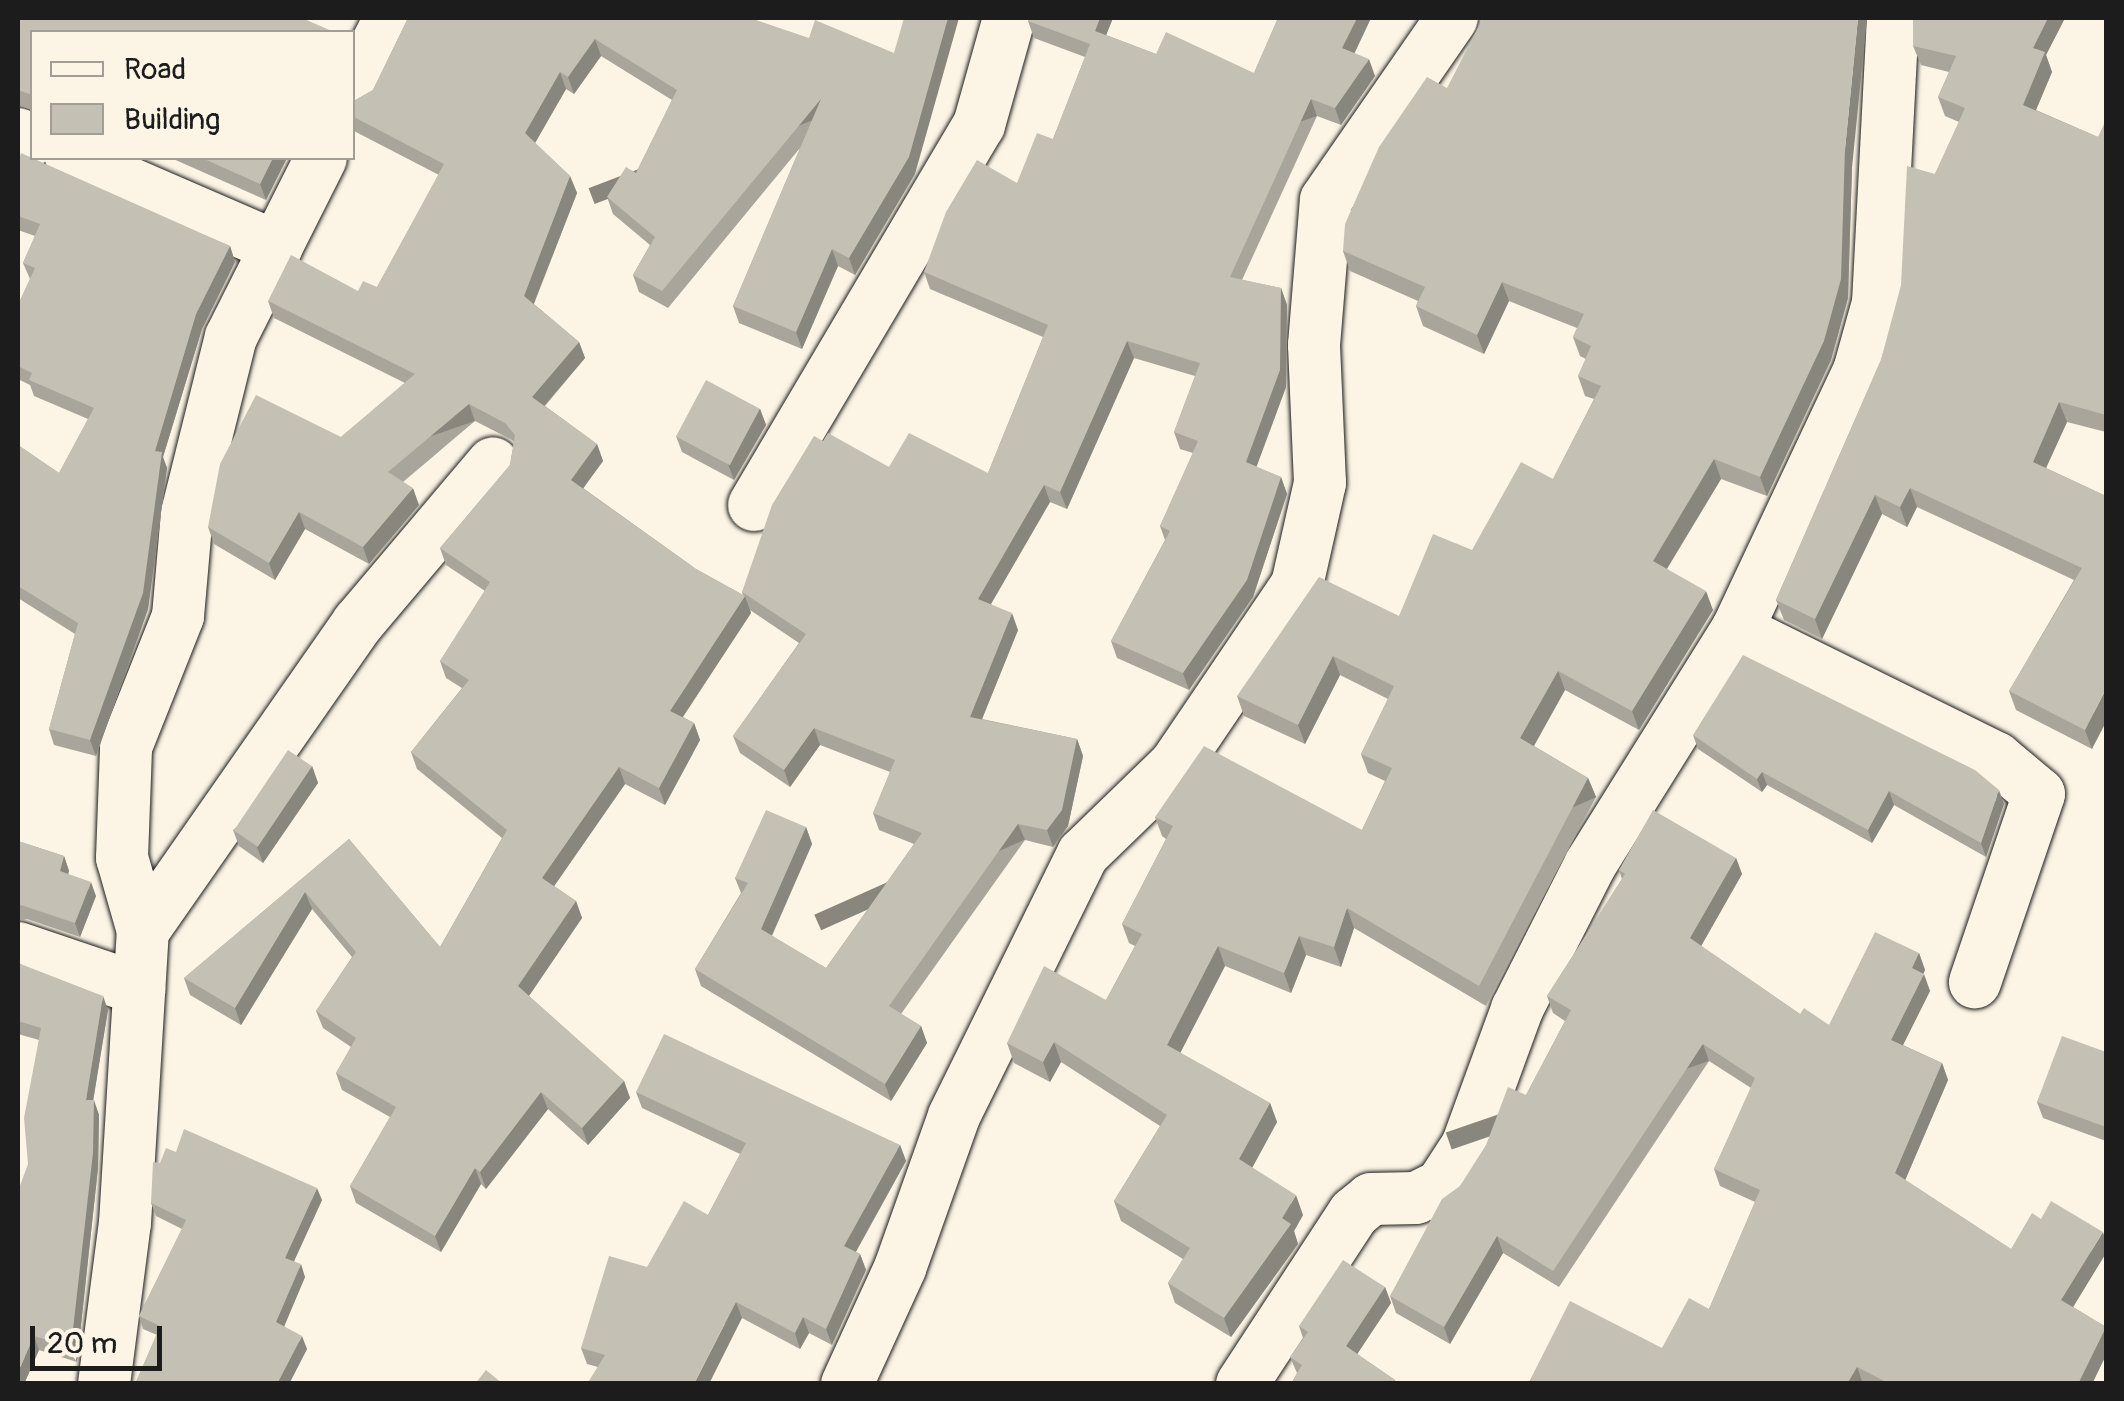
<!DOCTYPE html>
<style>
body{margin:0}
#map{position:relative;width:2124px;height:1401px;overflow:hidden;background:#fcf5e5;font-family:Pangolin,sans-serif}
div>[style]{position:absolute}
.roads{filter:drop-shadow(0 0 2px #1c1c1c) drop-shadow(0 0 2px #1c1c1c)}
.minor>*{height:52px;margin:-26px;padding:0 26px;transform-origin:26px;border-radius:26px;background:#fcf5e5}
.wall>*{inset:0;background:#a9a59a}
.shaded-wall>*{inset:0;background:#89867d;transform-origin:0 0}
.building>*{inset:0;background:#c4c0b3;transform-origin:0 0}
span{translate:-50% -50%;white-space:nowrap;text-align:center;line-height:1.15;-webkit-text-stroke:10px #fcf5e5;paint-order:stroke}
.frame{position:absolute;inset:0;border:20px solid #1c1c1c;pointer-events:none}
.legend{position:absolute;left:30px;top:30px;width:325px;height:130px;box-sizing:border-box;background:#fcf5e5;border:2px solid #a29e95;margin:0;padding:12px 18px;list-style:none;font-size:30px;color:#1c1c1c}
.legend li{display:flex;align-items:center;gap:20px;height:50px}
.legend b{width:50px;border:2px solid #a29e95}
.scale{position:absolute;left:30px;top:1326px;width:132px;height:45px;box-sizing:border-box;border:5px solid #1c1c1c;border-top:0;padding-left:12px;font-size:30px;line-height:35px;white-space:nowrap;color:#1c1c1c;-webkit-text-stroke:8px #fcf5e5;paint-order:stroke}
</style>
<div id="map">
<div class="roads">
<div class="minor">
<i style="left:352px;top:93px;width:84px;rotate:-63.1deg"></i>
<i style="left:18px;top:134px;width:15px;rotate:23deg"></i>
<i style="left:71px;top:158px;width:224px;rotate:23.4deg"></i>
<i style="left:754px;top:505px;width:442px;rotate:-59.4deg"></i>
<i style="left:979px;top:125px;width:111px;rotate:-74.3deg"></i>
<i style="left:1737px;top:630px;width:289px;rotate:26.3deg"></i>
<i style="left:1996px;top:758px;width:56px;rotate:39.9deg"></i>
<i style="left:2039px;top:794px;width:199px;rotate:108.8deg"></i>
<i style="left:143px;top:931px;width:376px;rotate:-55.1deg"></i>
<i style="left:358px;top:623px;width:209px;rotate:-49.8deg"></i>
<i style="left:18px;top:948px;width:128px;rotate:18.7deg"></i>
<i style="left:104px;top:1384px;width:162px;rotate:-82.6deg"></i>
<i style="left:125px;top:1223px;width:293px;rotate:-86.5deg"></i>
<i style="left:143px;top:931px;width:76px;rotate:-106deg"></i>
<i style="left:122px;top:858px;width:111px;rotate:-87.9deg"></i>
<i style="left:126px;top:747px;width:141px;rotate:-68.3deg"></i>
<i style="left:178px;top:616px;width:103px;rotate:-85deg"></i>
<i style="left:187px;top:513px;width:181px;rotate:-76deg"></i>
<i style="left:231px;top:337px;width:200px;rotate:-63.3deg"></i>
<i style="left:847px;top:1384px;width:128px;rotate:-65.4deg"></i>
<i style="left:900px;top:1268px;width:161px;rotate:-70.4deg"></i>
<i style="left:954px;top:1116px;width:292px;rotate:-63.8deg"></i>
<i style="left:1083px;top:854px;width:128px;rotate:-44.1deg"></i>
<i style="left:1175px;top:765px;width:217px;rotate:-55.9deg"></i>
<i style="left:1297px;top:585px;width:105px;rotate:-77.3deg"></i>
<i style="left:1320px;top:483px;width:138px;rotate:-92.5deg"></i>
<i style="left:1314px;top:345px;width:145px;rotate:-85.3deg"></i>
<i style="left:1326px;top:200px;width:221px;rotate:-55.3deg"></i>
<i style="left:1242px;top:1384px;width:204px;rotate:-56.8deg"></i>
<i style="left:1354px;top:1213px;width:22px;rotate:-39deg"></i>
<i style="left:1371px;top:1199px;width:45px;rotate:-1.3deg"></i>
<i style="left:1416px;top:1198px;width:28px;rotate:-26deg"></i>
<i style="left:1441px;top:1186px;width:48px;rotate:-57deg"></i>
<i style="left:1467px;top:1146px;width:146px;rotate:-69.9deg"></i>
<i style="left:1517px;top:1009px;width:161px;rotate:-63.1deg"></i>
<i style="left:1590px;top:865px;width:277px;rotate:-58deg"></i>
<i style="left:1737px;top:630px;width:286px;rotate:-64.8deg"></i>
<i style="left:1859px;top:371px;width:71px;rotate:-74.4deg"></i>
<i style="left:1878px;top:303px;width:285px;rotate:-87deg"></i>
</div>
</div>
<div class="wall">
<i style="clip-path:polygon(18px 18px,32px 32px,32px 110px,18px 105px)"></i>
<i style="clip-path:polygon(408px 18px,755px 19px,915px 174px,855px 275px,838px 266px,802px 349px,739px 323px,733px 306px,800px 148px,668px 308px,639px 292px,633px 275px,650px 245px,613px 214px,607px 197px,636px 173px,672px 100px,601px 56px,574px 94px,566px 89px,535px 143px,570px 176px,577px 193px,534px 304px,579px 342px,585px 358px,545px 406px,597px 444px,603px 461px,583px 488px,696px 569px,743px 595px,742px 592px,823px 441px,889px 467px,988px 473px,1043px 337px,930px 289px,924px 272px,1017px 183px,1053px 139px,1085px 57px,1034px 38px,1028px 21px,1029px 18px,1113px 18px,1106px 35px,1156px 54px,1254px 73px,1278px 18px,1371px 18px,1354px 53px,1375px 76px,1341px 125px,1317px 116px,1242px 280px,1281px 288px,1287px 305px,1286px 387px,1256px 467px,1281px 477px,1287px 494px,1253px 597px,1189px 690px,1117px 658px,1111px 641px,1165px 540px,1160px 526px,1193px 453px,1180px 449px,1174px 432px,1195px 376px,1134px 358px,1067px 509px,1050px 502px,991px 604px,1018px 630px,982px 719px,1077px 739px,1083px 756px,1068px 826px,1053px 847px,1025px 840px,901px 1014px,921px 1026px,927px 1043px,891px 1101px,701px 986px,695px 969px,741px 893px,735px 878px,806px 827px,812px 844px,772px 936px,826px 968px,914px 844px,879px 830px,873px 813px,890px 772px,820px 745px,790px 787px,740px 753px,733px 736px,799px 643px,750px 610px,751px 613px,683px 717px,694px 723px,700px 740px,665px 805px,625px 784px,554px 886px,576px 901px,582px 918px,529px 996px,624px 1081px,630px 1098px,588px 1145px,548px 1109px,486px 1189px,481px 1184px,441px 1252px,356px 1203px,350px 1186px,390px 1117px,342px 1090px,336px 1073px,351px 1047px,323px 1028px,316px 1011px,352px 957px,312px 909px,241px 1025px,190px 995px,184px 978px,349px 839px,440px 947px,502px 838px,417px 769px,411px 752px,462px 688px,446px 678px,440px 661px,485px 591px,446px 565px,440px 548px,510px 465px,514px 442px,512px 440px,475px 421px,403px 482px,419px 505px,369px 564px,305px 529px,275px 580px,214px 544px,208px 527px,341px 437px,405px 383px,274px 318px,268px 301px,358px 291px,377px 287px,439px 175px,352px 130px,352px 102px,373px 90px)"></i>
<i style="clip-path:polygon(1913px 18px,2065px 18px,2046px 55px,2052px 72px,2036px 110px,2098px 137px,2106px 125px,2106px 432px,2067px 422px,2046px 468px,2106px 496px,2092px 749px,2016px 710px,2009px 691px,2074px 580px,1917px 507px,1907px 527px,1882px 514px,1822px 639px,1784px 620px,1776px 600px,1881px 360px,1935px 174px,1959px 122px,1945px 116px,1938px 97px,1949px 72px,1921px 65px,1913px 46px)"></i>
<i style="clip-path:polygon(1447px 88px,1852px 168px,1848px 298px,1831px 360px,1767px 496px,1721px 479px,1667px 569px,1713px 610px,1639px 730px,1565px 690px,1534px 746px,1588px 778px,1596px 797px,1486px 1006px,1354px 928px,1341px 967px,1306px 955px,1291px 993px,1225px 966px,1180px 1053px,1270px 1103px,1277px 1122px,1252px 1168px,1303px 1215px,1294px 1231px,1298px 1244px,1231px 1337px,1175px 1303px,1168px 1283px,1183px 1259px,1121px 1221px,1114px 1201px,1160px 1126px,1061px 1062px,1050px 1082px,1014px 1063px,1007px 1043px,1106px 1000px,1135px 946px,1129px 943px,1122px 924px,1166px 839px,1162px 836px,1155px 817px,1362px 830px,1385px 781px,1368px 773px,1361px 754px,1388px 699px,1340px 675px,1305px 744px,1244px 716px,1237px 696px,1399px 616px,1553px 479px,1594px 399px,1585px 396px,1578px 376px,1586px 359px,1580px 356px,1573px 337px,1577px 328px,1509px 301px,1484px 354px,1423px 326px,1416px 306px,1418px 301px,1350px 271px,1343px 251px)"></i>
<i style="clip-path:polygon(18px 154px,19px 158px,230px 246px,235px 262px,202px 329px,163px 457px,167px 468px,148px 609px,96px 756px,54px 745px,49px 729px,75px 634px,18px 598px,18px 445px,59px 473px,88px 419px,34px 396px,30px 385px,18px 379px,18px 305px,30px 279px,23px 263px,35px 236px,18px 230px)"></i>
<i style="clip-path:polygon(171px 158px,287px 158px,266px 200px)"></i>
<i style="clip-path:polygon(760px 409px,766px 425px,734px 480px,682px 452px,676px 436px)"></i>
<i style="clip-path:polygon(1693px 735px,2004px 804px,1986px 857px,1894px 805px,1872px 843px,1767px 785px,1762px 792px,1698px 749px)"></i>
<i style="clip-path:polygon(312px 766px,318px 783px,263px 863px,239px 846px,233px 830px)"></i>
<i style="clip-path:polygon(18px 841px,64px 856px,69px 871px,68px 874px,96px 896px,80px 937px,27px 919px,18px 921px)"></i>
<i style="clip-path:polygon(1736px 858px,1742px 874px,1701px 946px,1800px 1014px,1829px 1025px,1919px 953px,1925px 970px,1923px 974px,1930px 991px,1903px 1045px,1942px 1063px,1948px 1080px,1905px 1180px,2011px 1249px,2106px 1253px,2073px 1307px,2106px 1327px,2106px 1355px,2092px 1384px,1531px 1384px,1530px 1380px,1662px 1348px,1709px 1309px,1755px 1202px,1720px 1186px,1714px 1169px,1751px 1088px,1709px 1061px,1559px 1287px,1503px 1253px,1450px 1344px,1396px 1313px,1390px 1296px,1460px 1186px,1526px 1095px,1565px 1021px,1553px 1013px,1547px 996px,1622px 879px,1619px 870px)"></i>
<i style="clip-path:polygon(18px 963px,108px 1010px,93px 1100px,99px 1115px,98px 1168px,77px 1362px,39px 1350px,24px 1384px,28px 1164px,39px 1040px,18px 1034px)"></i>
<i style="clip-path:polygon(2106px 1052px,2106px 1141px,2043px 1118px,2037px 1102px)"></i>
<i style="clip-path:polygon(636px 1092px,900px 1145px,906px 1161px,856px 1252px,860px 1254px,866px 1270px,832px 1345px,809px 1333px,800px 1349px,742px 1318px,598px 1367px,587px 1364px,581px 1348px,647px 1267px,708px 1215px,740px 1154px,642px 1108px)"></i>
<i style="clip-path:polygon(322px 1200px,294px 1261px,305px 1277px,284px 1326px,307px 1349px,289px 1384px,135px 1384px,157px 1335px,143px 1329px,139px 1316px,182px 1229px,156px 1216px,151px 1203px)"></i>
<i style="clip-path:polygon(1385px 1287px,1391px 1303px,1357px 1354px,1395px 1380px,1396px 1384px,1291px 1384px,1297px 1373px,1290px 1357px,1303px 1338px,1299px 1326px)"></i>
</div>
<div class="shaded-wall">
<i style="clip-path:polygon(948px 18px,959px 18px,915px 174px,855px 275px,849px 258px)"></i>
<i style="clip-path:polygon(1100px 18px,1113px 18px,1101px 48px,1095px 31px)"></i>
<i style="clip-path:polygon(1357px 18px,1371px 18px,1349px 65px,1342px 48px)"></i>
<i style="clip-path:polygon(1858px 18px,1867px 18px,1852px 168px,1848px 298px,1831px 360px,1767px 496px,1760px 477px,1845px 149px)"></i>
<i style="clip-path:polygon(2048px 18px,2065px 18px,2046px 55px,2052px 72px,2030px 124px,2023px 105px,2033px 48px)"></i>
<i style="clip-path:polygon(595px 39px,601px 56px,574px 94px,568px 77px)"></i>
<i style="clip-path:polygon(1369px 59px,1375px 76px,1341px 125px,1335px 108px)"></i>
<i style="clip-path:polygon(560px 72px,566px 89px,531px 150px,525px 133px)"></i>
<i style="left:821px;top:99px;width:17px;height:249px;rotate:69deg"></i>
<i style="left:1311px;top:99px;width:18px;height:196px;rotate:71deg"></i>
<i style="clip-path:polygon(273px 158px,287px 158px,266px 200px,260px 184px)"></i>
<i style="clip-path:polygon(570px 176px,577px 193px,530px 313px,524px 296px)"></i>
<i style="clip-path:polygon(230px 246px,235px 262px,202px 329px,163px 457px,167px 468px,148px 609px,96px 756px,90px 740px,155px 451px,196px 314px)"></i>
<i style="clip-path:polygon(832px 249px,838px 266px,802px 349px,796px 332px)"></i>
<i style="clip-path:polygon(1502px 282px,1509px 301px,1484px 354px,1477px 335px)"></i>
<i style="clip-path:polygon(1281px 288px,1287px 305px,1286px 387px,1252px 479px,1246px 462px)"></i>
<i style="clip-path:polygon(1127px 341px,1134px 358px,1067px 509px,1060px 492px)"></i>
<i style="clip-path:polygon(579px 342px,585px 358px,538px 413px,532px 397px)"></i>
<i style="clip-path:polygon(2059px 402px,2067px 422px,2040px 481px,2033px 462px)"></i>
<i style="left:469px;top:404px;width:18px;height:106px;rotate:71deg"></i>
<i style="clip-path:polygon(760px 409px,766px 425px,734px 480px,728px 464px)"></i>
<i style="clip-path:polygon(597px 444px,603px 461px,577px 497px,571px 480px)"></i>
<i style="clip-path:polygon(1714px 459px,1721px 479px,1660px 580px,1653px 561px)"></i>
<i style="clip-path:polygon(1281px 477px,1287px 494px,1253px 597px,1189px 690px,1183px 673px)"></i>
<i style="clip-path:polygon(1044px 485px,1050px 502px,984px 616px,978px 599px)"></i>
<i style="clip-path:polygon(413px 488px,419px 505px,369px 564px,363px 547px)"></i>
<i style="clip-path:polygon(1910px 488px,1917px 507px,1907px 527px,1900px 507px)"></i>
<i style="clip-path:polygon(1875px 495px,1882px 514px,1822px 639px,1815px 619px)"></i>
<i style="clip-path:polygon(299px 512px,305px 529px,275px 580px,269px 563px)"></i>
<i style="clip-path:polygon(1706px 591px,1713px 610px,1639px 730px,1632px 711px)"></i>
<i style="clip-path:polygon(745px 596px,751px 613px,676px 727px,670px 711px)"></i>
<i style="clip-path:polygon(1012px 613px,1018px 630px,976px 734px,970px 717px)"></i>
<i style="clip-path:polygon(1333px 656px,1340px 675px,1305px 744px,1298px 725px)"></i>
<i style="clip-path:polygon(1558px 671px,1565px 690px,1527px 758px,1520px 738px)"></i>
<i style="clip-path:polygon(2106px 689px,2106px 722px,2092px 749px,2085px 730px)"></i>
<i style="clip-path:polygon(694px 723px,700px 740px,665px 805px,659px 788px)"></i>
<i style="clip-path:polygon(814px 728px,820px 745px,790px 787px,784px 770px)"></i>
<i style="clip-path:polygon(1077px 739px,1083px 756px,1068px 826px,1053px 847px,1047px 830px)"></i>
<i style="clip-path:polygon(312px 766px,318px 783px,263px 863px,257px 847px)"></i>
<i style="clip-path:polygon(619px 767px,625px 784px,548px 895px,542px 878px)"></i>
<i style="clip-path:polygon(1762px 772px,1767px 785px,1762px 792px,1757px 779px)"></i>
<i style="left:1588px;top:778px;width:21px;height:235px;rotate:67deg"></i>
<i style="clip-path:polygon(1999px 790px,2004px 804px,1986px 857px,1981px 843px)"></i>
<i style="clip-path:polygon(1889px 791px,1894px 805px,1872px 843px,1868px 830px)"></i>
<i style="left:1018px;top:824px;width:17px;height:223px;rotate:66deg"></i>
<i style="clip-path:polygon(806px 827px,812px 844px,767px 946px,761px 929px)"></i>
<i style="clip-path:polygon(64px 856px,69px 871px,65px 885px,60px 871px)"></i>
<i style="clip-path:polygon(1736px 858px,1742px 874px,1696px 955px,1690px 938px)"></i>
<i style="clip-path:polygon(91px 882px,96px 896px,80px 937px,75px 923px)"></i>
<i style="clip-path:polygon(305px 892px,312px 909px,241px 1025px,235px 1008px)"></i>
<i style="clip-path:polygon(576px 901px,582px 918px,524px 1003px,518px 986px)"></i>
<i style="clip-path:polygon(1347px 908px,1354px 928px,1341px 967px,1334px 947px)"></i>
<i style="clip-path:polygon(1299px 936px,1306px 955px,1291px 993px,1284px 973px)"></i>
<i style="clip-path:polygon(1218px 946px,1225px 966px,1174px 1065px,1167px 1045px)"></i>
<i style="clip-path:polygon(1919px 953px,1925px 970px,1918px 985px,1912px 968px)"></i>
<i style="clip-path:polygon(1924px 974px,1930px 991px,1897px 1057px,1891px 1040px)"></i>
<i style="clip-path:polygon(103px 996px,108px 1010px,91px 1114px,86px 1100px)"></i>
<i style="clip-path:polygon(921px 1026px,927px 1043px,891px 1101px,885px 1084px)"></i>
<i style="clip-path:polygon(1054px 1042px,1061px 1062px,1050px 1082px,1043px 1062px)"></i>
<i style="left:1703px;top:1044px;width:18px;height:272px;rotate:71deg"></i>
<i style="clip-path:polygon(1942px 1063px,1948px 1080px,1901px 1190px,1895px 1173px)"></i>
<i style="clip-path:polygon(624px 1081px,630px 1098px,588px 1145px,582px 1128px)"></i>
<i style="clip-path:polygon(541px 1092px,548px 1109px,486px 1189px,480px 1172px)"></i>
<i style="clip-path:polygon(94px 1100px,99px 1115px,98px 1168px,77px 1362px,71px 1347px)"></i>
<i style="clip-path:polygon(1270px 1103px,1277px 1122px,1246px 1179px,1239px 1159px)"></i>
<i style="clip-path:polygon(900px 1145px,906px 1161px,850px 1262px,844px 1246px)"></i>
<i style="clip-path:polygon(475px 1168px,481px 1184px,441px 1252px,435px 1236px)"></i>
<i style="clip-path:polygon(317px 1188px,322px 1200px,290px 1270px,285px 1258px)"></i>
<i style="clip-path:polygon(1296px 1195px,1303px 1215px,1294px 1231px,1298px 1244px,1231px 1337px,1224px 1318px)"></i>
<i style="clip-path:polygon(2103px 1232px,2106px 1242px,2106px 1253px,2067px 1317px,2061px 1300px)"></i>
<i style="clip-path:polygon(1497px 1236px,1503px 1253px,1450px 1344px,1444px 1327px)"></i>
<i style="clip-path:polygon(860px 1254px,866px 1270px,832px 1345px,826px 1329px)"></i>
<i style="clip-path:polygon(301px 1264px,305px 1277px,281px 1334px,276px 1322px)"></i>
<i style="clip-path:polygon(1385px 1287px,1391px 1303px,1352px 1362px,1346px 1346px)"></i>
<i style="clip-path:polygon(736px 1302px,742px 1318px,709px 1384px,694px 1384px)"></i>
<i style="clip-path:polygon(803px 1317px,809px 1333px,800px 1349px,795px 1333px)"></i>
<i style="clip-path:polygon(2106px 1327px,2106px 1355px,2092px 1384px,2078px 1384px)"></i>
<i style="clip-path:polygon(34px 1336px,39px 1350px,24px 1384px,18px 1384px,18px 1372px)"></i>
<i style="clip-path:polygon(302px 1336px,307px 1349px,289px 1384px,277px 1384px)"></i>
<i style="clip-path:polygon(1857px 1367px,1863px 1384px,1847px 1384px)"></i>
</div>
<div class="building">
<i style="clip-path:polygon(18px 18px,302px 18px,334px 32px,32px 32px,32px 95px,18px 90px)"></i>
<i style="clip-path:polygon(408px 18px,750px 18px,809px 38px,815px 20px,894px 53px,904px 18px,948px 18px,909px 157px,849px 258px,832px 249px,796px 332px,733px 306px,821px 99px,662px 291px,633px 275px,655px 237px,607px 197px,626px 167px,636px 173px,677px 90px,595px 39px,568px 77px,560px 72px,525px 133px,570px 176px,524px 296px,579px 342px,532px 397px,597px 444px,571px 480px,696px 569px,745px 596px,670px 711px,694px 723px,659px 788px,619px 767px,542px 878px,576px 901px,518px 986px,624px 1081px,582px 1128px,541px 1092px,480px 1172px,475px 1168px,435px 1236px,350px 1186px,396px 1107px,336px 1073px,356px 1038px,316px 1011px,356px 952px,305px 892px,235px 1008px,184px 978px,349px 839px,440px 947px,507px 830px,411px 752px,469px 680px,440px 661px,490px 582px,440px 548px,510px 465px,515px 435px,505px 423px,469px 404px,388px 472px,413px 488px,363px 547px,299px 512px,269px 563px,208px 527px,220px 464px,256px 395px,341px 437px,415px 374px,268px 301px,291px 255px,358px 291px,363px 281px,377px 287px,444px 164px,352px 116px,352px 102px,373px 90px)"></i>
<i style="clip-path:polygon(1029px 18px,1100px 18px,1095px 31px,1156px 54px,1166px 32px,1254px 73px,1278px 18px,1357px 18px,1342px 48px,1369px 59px,1335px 108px,1311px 99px,1230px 277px,1281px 288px,1280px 370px,1246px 462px,1281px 477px,1247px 580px,1183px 673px,1111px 641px,1170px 531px,1160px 526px,1198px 441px,1174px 432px,1200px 363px,1127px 341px,1060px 492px,1044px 485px,978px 599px,1012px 613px,970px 717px,1077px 739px,1062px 810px,1047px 830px,1018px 824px,889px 1006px,921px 1026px,885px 1084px,695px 969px,748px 883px,735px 878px,766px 810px,806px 827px,761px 929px,826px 968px,922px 833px,873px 813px,895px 760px,814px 728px,784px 770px,733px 736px,806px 634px,742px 592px,772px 505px,814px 436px,823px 441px,828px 433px,889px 467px,909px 433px,988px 473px,1048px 325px,924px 272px,946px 212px,977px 160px,1017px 183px,1037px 133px,1053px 139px,1090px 44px,1028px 21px)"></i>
<i style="clip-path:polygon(1483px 18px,1858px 18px,1845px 149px,1841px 279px,1824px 341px,1760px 477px,1714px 459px,1653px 561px,1706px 591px,1632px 711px,1558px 671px,1520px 738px,1588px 778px,1479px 986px,1347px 908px,1334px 947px,1299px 936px,1284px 973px,1218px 946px,1167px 1045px,1270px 1103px,1239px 1159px,1296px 1195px,1282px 1218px,1291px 1224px,1224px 1318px,1168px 1283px,1190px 1248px,1114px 1201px,1167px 1115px,1054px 1042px,1043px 1062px,1007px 1043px,1044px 966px,1106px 1000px,1142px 934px,1122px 924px,1173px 826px,1155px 817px,1204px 746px,1362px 830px,1392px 768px,1361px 754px,1394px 686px,1333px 656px,1298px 725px,1237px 696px,1319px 577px,1399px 616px,1433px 534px,1472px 550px,1521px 462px,1553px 479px,1601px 386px,1578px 376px,1591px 346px,1573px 337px,1584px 314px,1502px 282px,1477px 335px,1416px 306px,1425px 287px,1343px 251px,1345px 224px,1379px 147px,1427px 77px,1447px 88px)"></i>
<i style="clip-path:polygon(1913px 18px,2048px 18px,2033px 48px,2045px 52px,2023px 105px,2098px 137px,2104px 124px,2106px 125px,2106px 415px,2059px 402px,2033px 462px,2106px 496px,2106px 689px,2085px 730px,2009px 691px,2082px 568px,1910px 488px,1900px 507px,1875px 495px,1815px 619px,1776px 600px,1881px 360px,1901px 285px,1907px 166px,1935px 174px,1965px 108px,1938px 97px,1956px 56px,1913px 46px)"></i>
<i style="clip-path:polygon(21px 153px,230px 246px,196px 314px,155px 451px,162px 452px,143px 593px,90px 740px,49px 729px,78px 623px,18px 586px,18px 445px,59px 473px,94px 408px,29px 380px,32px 373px,18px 366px,18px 305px,35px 268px,23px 263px,40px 224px,18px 216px,18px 162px)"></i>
<i style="clip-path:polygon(202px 158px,273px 158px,260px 184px)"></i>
<i style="left:706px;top:380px;width:61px;height:64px;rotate:28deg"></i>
<i style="clip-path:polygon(1743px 655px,1975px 770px,1999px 790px,1981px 843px,1889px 791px,1868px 830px,1762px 772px,1757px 779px,1693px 735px)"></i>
<i style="left:288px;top:750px;width:29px;height:97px;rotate:34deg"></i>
<i style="clip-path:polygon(1653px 810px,1736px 858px,1690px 938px,1800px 1014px,1804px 1008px,1829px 1025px,1875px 932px,1919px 953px,1912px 968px,1924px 974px,1891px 1040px,1942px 1063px,1895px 1173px,2011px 1249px,2032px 1213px,2041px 1219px,2051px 1201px,2103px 1232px,2061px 1300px,2106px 1327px,2078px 1384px,1890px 1384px,1857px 1367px,1847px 1384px,1536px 1384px,1530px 1380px,1570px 1301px,1662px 1348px,1689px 1298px,1709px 1309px,1760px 1190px,1714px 1169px,1755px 1078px,1703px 1044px,1553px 1271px,1497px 1236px,1444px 1327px,1390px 1296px,1442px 1199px,1460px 1186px,1486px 1145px,1508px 1087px,1526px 1095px,1571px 1010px,1547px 996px,1625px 874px,1619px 870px)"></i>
<i style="clip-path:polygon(18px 841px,64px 856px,60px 871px,91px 882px,75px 923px,21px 905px,18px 906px)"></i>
<i style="clip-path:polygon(18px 963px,103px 996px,86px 1100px,94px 1100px,93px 1153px,71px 1347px,34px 1336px,18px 1372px,18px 1191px,28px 1164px,24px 1118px,41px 1028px,18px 1021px)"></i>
<i style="clip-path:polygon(664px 1034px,900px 1145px,844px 1246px,860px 1254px,826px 1329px,803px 1317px,795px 1333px,736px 1302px,694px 1384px,587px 1384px,605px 1355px,581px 1348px,609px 1256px,647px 1267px,684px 1201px,708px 1215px,746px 1143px,636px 1092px)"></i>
<i style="clip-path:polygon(2062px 1036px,2106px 1052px,2106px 1127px,2037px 1102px)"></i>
<i style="clip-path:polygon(184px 1129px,317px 1188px,285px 1258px,301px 1264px,276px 1322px,302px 1336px,277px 1384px,135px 1384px,160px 1326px,139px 1316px,186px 1220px,151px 1203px,153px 1162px,160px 1163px,166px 1148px,176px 1152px)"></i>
<i style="clip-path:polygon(1343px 1260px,1385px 1287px,1346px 1346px,1395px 1380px,1392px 1384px,1291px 1384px,1302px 1365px,1290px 1357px,1308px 1332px,1299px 1326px)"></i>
<i style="clip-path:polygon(486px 1370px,503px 1384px,475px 1384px)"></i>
</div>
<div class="frame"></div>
<ul class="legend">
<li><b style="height:12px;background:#fcf5e5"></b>Road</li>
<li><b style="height:28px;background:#c4c0b3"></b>Building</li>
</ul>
<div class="scale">20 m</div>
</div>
